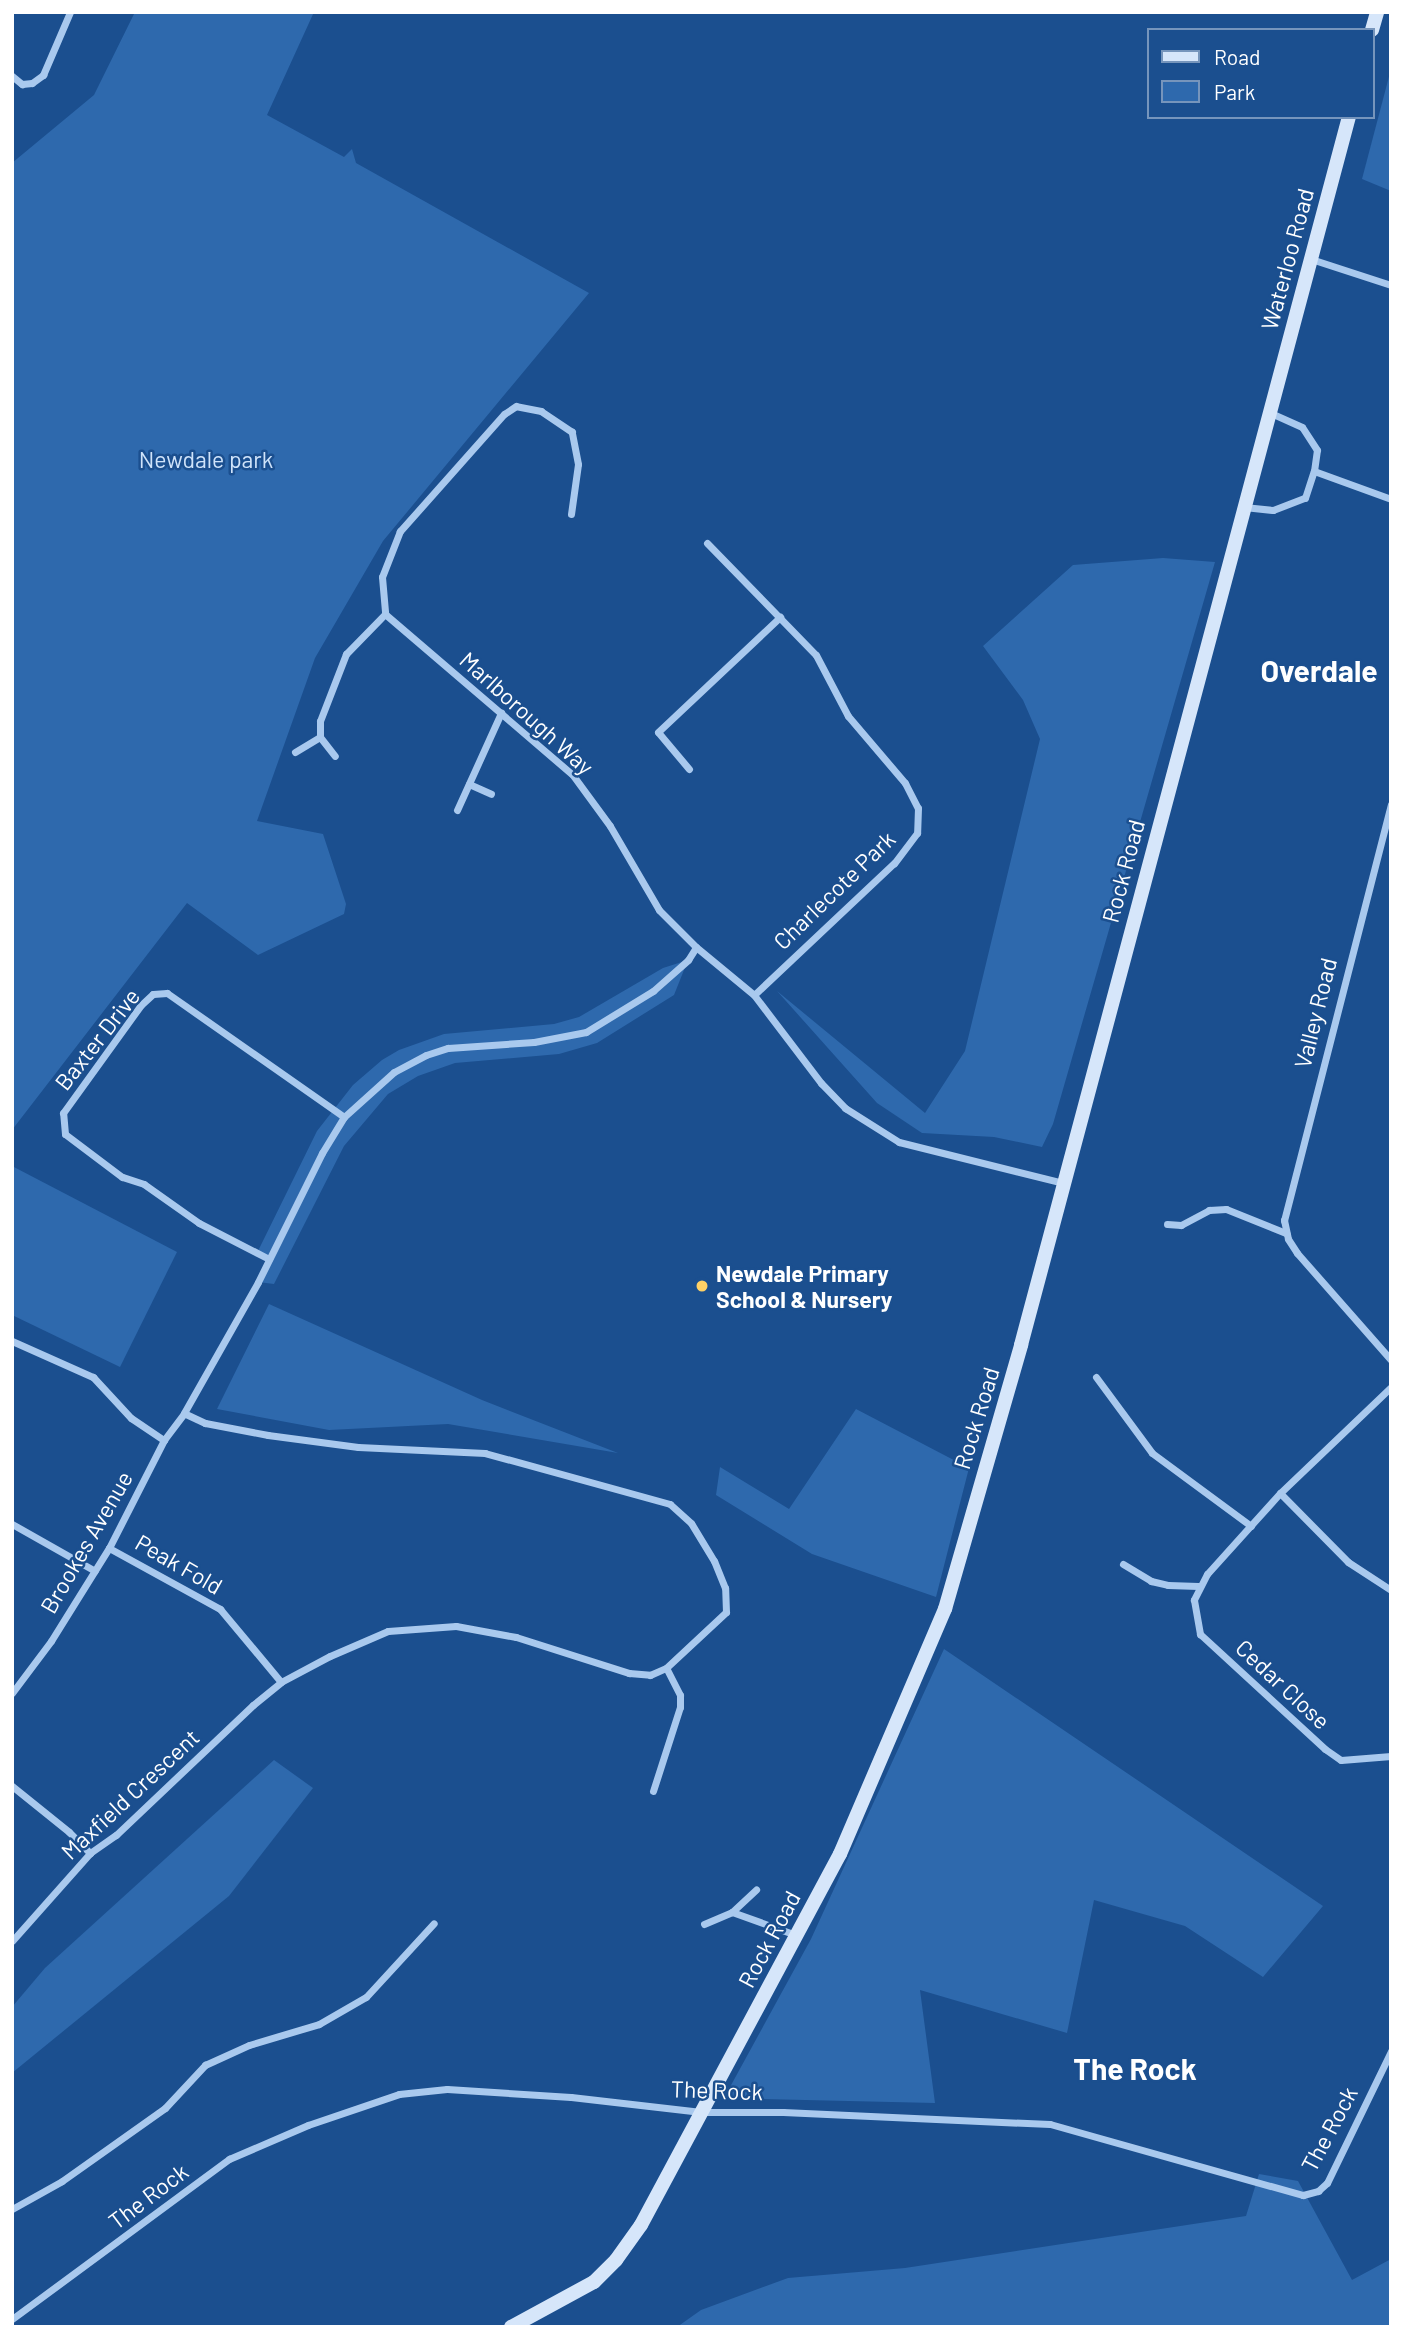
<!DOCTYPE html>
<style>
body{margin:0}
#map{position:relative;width:1403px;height:2339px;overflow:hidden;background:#1b4f8f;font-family:Barlow,sans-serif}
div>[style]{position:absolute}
.green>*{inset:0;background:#2e69ad}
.street>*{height:7px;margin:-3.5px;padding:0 3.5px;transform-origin:3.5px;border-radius:3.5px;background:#a9c9ee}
.secondary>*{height:14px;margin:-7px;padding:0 7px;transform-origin:7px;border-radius:7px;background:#d6e6fa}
.dots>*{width:19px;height:19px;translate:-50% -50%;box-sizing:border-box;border:4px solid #1b4f8f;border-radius:50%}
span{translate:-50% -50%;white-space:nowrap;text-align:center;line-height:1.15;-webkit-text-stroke:5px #1b4f8f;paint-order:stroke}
.street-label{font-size:23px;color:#fff}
.park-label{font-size:23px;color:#cfe3fa}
.poi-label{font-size:23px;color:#fff;font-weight:700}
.left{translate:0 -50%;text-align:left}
.district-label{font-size:30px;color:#fff;font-weight:700}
.frame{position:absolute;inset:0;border:14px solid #fff;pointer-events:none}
.legend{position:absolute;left:1147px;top:28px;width:228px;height:91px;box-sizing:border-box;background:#1b4f8f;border:2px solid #7695bc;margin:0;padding:9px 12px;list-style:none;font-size:21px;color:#fff}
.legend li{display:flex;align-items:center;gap:14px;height:35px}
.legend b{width:35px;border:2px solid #7695bc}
</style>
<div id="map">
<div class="green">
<i style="clip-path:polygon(135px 12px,314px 12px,267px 115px,344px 157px,352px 149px,356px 163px,589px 293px,383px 541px,315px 658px,257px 821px,323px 834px,346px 904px,344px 914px,258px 955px,187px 903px,12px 1130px,12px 163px,94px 95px)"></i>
<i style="clip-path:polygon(1391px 69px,1391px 191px,1362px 179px)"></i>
<i style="clip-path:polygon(1163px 558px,1215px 562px,1053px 1124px,1042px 1147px,994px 1137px,922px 1133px,877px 1103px,777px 991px,925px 1113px,965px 1051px,1040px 739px,1023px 700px,983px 646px,1073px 565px)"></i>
<i style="clip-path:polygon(688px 960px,674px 995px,597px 1043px,559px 1054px,455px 1063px,418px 1076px,388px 1094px,344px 1146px,274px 1284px,258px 1282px,269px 1259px,257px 1253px,317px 1131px,353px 1085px,382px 1060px,399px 1050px,444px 1034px,554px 1024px,579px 1017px,663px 968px)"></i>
<i style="clip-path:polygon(12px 1166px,177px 1252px,120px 1367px,12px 1315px)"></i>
<i style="clip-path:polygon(269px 1304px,482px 1400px,618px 1453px,448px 1424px,329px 1430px,217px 1409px)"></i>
<i style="clip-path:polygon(856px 1409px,969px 1468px,936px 1597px,812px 1554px,716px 1495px,720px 1467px,789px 1509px)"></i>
<i style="clip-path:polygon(944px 1649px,1323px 1906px,1263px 1977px,1185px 1926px,1094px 1900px,1067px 2033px,920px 1990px,935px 2103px,724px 2098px,811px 1939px)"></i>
<i style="clip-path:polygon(274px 1760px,313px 1788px,229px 1896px,12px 2073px,12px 2007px,45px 1968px)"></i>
<i style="clip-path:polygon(1259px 2174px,1298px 2181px,1352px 2280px,1391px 2259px,1391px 2327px,677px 2327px,701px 2310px,788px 2278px,905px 2268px,1246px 2216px)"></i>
</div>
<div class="street">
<i style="left:12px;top:76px;width:13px;rotate:39deg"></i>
<i style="left:22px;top:84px;width:10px;rotate:-6deg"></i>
<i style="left:32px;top:83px;width:14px;rotate:-36deg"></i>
<i style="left:43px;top:75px;width:69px;rotate:-66.8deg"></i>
<i style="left:1311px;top:259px;width:84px;rotate:18deg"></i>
<i style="left:1314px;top:471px;width:82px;rotate:20deg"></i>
<i style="left:1244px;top:507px;width:29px;rotate:6deg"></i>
<i style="left:1273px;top:510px;width:34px;rotate:-21deg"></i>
<i style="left:1305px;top:498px;width:28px;rotate:-72deg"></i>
<i style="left:1314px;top:471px;width:21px;rotate:-82deg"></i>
<i style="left:1317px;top:450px;width:27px;rotate:-123deg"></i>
<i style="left:1302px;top:427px;width:35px;rotate:-156deg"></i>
<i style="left:571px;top:514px;width:50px;rotate:-82deg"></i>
<i style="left:578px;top:464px;width:33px;rotate:-101deg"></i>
<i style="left:572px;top:432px;width:37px;rotate:-146deg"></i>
<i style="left:541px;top:411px;width:25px;rotate:-169deg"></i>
<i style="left:516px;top:406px;width:14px;rotate:146deg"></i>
<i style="left:504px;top:414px;width:157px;rotate:131.6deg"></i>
<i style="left:400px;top:531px;width:49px;rotate:111.4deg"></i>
<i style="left:382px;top:577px;width:37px;rotate:85deg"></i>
<i style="left:385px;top:614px;width:246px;rotate:40.6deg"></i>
<i style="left:572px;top:774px;width:64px;rotate:53.8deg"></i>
<i style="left:610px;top:826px;width:97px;rotate:59.7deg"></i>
<i style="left:659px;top:910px;width:52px;rotate:45deg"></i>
<i style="left:696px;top:947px;width:75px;rotate:39.6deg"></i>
<i style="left:754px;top:995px;width:111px;rotate:52.7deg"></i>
<i style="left:821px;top:1083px;width:35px;rotate:46deg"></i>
<i style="left:845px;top:1108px;width:64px;rotate:32.2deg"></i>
<i style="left:899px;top:1142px;width:170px;rotate:14deg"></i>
<i style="left:707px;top:543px;width:156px;rotate:45.8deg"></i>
<i style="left:816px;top:655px;width:69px;rotate:62.3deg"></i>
<i style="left:848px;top:716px;width:88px;rotate:49.6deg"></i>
<i style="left:905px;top:783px;width:28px;rotate:63deg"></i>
<i style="left:918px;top:808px;width:25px;rotate:92deg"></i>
<i style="left:917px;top:833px;width:38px;rotate:127deg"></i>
<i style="left:894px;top:863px;width:192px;rotate:136.7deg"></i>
<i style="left:320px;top:737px;width:16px;rotate:-90deg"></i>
<i style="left:320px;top:721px;width:72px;rotate:-68.8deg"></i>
<i style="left:346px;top:654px;width:56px;rotate:-45.7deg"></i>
<i style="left:295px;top:752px;width:29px;rotate:-31deg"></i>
<i style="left:320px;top:737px;width:24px;rotate:52deg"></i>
<i style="left:689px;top:769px;width:48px;rotate:-130deg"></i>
<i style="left:658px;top:732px;width:168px;rotate:-43.3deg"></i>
<i style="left:469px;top:784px;width:24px;rotate:24deg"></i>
<i style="left:1391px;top:804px;width:430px;rotate:104.4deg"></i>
<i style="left:1284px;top:1220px;width:19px;rotate:78deg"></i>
<i style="left:1288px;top:1239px;width:17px;rotate:57deg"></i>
<i style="left:1297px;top:1253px;width:142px;rotate:48.7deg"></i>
<i style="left:457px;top:810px;width:107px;rotate:-65.6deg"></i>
<i style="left:1167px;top:1224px;width:14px;rotate:4deg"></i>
<i style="left:1181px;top:1225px;width:32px;rotate:-28deg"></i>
<i style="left:1209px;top:1210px;width:17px;rotate:-3deg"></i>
<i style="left:1226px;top:1209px;width:65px;rotate:21.8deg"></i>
<i style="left:269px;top:1259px;width:79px;rotate:-152.8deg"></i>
<i style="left:199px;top:1223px;width:67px;rotate:-144.7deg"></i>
<i style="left:144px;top:1184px;width:23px;rotate:-162deg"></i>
<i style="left:122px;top:1177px;width:71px;rotate:-143deg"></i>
<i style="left:65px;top:1134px;width:21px;rotate:-95deg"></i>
<i style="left:63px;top:1113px;width:133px;rotate:-54.2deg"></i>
<i style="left:141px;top:1005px;width:16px;rotate:-43deg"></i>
<i style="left:153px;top:994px;width:14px;rotate:-4deg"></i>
<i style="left:167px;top:993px;width:216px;rotate:35deg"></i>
<i style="left:12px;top:1341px;width:89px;rotate:24deg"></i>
<i style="left:93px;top:1377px;width:56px;rotate:47.2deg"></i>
<i style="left:131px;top:1418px;width:40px;rotate:34deg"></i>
<i style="left:1096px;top:1377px;width:94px;rotate:53.6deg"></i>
<i style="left:1152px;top:1453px;width:123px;rotate:36.4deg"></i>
<i style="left:1391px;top:1387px;width:153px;rotate:136.3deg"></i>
<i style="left:1280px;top:1493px;width:109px;rotate:132deg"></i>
<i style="left:1207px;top:1574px;width:29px;rotate:117deg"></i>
<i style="left:1194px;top:1600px;width:35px;rotate:80deg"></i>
<i style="left:1200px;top:1634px;width:170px;rotate:42.6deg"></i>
<i style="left:1325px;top:1749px;width:19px;rotate:35deg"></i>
<i style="left:1341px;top:1760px;width:50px;rotate:-4.6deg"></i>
<i style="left:1280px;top:1493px;width:97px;rotate:45.4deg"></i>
<i style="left:1348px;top:1562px;width:51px;rotate:33.1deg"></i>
<i style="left:12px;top:1524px;width:95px;rotate:29.5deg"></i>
<i style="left:109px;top:1548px;width:127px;rotate:28.8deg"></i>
<i style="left:220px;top:1609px;width:95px;rotate:50.1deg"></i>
<i style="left:1123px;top:1564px;width:33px;rotate:31deg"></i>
<i style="left:1151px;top:1581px;width:17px;rotate:13deg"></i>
<i style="left:1168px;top:1585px;width:30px;rotate:2deg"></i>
<i style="left:12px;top:1693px;width:65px;rotate:-53.1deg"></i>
<i style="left:51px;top:1641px;width:110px;rotate:-58.1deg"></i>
<i style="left:109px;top:1548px;width:121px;rotate:-63deg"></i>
<i style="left:164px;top:1440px;width:34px;rotate:-53deg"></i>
<i style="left:184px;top:1413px;width:150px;rotate:-60.5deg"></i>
<i style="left:258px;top:1282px;width:144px;rotate:-63.6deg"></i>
<i style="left:322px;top:1153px;width:42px;rotate:-58.6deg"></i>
<i style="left:344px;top:1117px;width:67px;rotate:-42deg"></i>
<i style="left:394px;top:1072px;width:36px;rotate:-28deg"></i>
<i style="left:426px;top:1055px;width:23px;rotate:-18deg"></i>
<i style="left:448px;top:1048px;width:86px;rotate:-4deg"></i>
<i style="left:534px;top:1042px;width:53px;rotate:-10.9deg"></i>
<i style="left:586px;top:1032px;width:79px;rotate:-31.5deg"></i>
<i style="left:653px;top:991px;width:47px;rotate:-41.5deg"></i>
<i style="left:688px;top:960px;width:15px;rotate:-58deg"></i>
<i style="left:12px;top:1786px;width:73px;rotate:38.9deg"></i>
<i style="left:69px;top:1832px;width:30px;rotate:45deg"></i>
<i style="left:653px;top:1791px;width:88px;rotate:-72.2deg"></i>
<i style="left:680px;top:1707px;width:12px;rotate:-90deg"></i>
<i style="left:680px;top:1695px;width:30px;rotate:-117deg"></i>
<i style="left:732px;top:1912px;width:68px;rotate:19.8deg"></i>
<i style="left:704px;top:1924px;width:30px;rotate:-23deg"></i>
<i style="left:732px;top:1912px;width:33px;rotate:-43deg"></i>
<i style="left:12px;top:1941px;width:118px;rotate:-48.4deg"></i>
<i style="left:90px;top:1853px;width:32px;rotate:-35deg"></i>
<i style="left:116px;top:1835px;width:189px;rotate:-43.5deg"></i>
<i style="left:253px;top:1705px;width:36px;rotate:-39deg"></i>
<i style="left:281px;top:1682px;width:55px;rotate:-28deg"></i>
<i style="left:330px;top:1656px;width:63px;rotate:-23.3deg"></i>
<i style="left:388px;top:1631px;width:68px;rotate:-4.2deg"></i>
<i style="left:456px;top:1626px;width:61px;rotate:10.4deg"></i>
<i style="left:516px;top:1637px;width:119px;rotate:17.7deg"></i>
<i style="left:629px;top:1673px;width:21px;rotate:5deg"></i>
<i style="left:650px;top:1675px;width:17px;rotate:-24deg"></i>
<i style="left:666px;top:1668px;width:82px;rotate:-43deg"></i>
<i style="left:726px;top:1612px;width:24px;rotate:-92deg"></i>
<i style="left:725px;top:1588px;width:29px;rotate:-112deg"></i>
<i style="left:714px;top:1561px;width:44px;rotate:-121.2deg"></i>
<i style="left:691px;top:1523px;width:28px;rotate:-138deg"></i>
<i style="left:670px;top:1504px;width:192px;rotate:-164.6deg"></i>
<i style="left:485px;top:1453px;width:127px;rotate:-177.3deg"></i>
<i style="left:358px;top:1447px;width:91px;rotate:-172.4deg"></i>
<i style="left:268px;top:1435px;width:64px;rotate:-169.2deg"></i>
<i style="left:205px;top:1423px;width:23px;rotate:-155deg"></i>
<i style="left:12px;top:2209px;width:57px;rotate:-29.2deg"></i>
<i style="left:62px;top:2181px;width:126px;rotate:-35.3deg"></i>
<i style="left:165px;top:2108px;width:59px;rotate:-47.1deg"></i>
<i style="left:205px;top:2065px;width:48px;rotate:-24.4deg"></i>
<i style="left:249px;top:2045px;width:73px;rotate:-16.7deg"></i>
<i style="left:319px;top:2024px;width:54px;rotate:-29.9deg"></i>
<i style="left:366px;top:1997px;width:100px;rotate:-47.4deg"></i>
<i style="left:12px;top:2319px;width:270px;rotate:-36.4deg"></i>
<i style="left:229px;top:2159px;width:86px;rotate:-23.3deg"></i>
<i style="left:308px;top:2125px;width:96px;rotate:-18.8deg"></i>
<i style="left:399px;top:2094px;width:48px;rotate:-5.9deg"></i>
<i style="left:447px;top:2089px;width:124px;rotate:3.7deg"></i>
<i style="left:571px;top:2097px;width:131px;rotate:6.6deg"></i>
<i style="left:701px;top:2112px;width:82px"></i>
<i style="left:783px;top:2112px;width:267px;rotate:2.6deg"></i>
<i style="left:1050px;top:2124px;width:263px;rotate:15.7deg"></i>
<i style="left:1303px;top:2195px;width:16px;rotate:-15deg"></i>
<i style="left:1318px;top:2191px;width:12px;rotate:-42deg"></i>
<i style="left:1327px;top:2183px;width:147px;rotate:-64.1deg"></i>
</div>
<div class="secondary">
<i style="left:1372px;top:30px;width:19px;rotate:-74deg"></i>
<i style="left:511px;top:2327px;width:94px;rotate:-28.5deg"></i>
<i style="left:594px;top:2282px;width:31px;rotate:-45deg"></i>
<i style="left:616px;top:2260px;width:43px;rotate:-54.5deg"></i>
<i style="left:641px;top:2225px;width:421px;rotate:-61.8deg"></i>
<i style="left:840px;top:1854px;width:267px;rotate:-66.8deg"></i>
<i style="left:945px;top:1609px;width:275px;rotate:-73.9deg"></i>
<i style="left:1021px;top:1345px;width:1271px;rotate:-75.05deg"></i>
</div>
<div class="dots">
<i style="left:702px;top:1286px;background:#ffd166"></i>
</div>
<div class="street-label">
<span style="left:1287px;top:259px;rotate:-75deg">Waterloo Road</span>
<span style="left:527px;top:713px;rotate:42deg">Marlborough Way</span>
<span style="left:1123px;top:871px;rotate:-75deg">Rock Road</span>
<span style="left:834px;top:890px;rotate:-44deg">Charlecote Park</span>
<span style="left:1315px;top:1013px;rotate:-76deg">Valley Road</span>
<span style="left:97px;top:1039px;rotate:-52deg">Baxter Drive</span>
<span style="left:976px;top:1418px;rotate:-73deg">Rock Road</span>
<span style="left:86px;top:1542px;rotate:-60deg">Brookes Avenue</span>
<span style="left:179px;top:1564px;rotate:30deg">Peak Fold</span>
<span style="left:1283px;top:1684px;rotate:43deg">Cedar Close</span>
<span style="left:130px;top:1794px;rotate:-43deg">Maxfield Crescent</span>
<span style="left:769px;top:1939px;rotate:-62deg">Rock Road</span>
<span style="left:717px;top:2090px;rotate:2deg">The Rock</span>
<span style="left:1329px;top:2129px;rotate:-62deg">The Rock</span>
<span style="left:148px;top:2196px;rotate:-37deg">The Rock</span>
</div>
<div class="park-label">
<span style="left:206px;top:459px">Newdale park</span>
</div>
<div class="poi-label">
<span class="left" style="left:716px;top:1286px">Newdale Primary<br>School &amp; Nursery</span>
</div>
<div class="district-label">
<span style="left:1319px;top:670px">Overdale</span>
<span style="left:1135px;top:2068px">The Rock</span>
</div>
<div class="frame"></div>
<ul class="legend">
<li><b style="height:9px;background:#d6e6fa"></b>Road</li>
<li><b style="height:19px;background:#2e69ad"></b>Park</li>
</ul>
</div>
